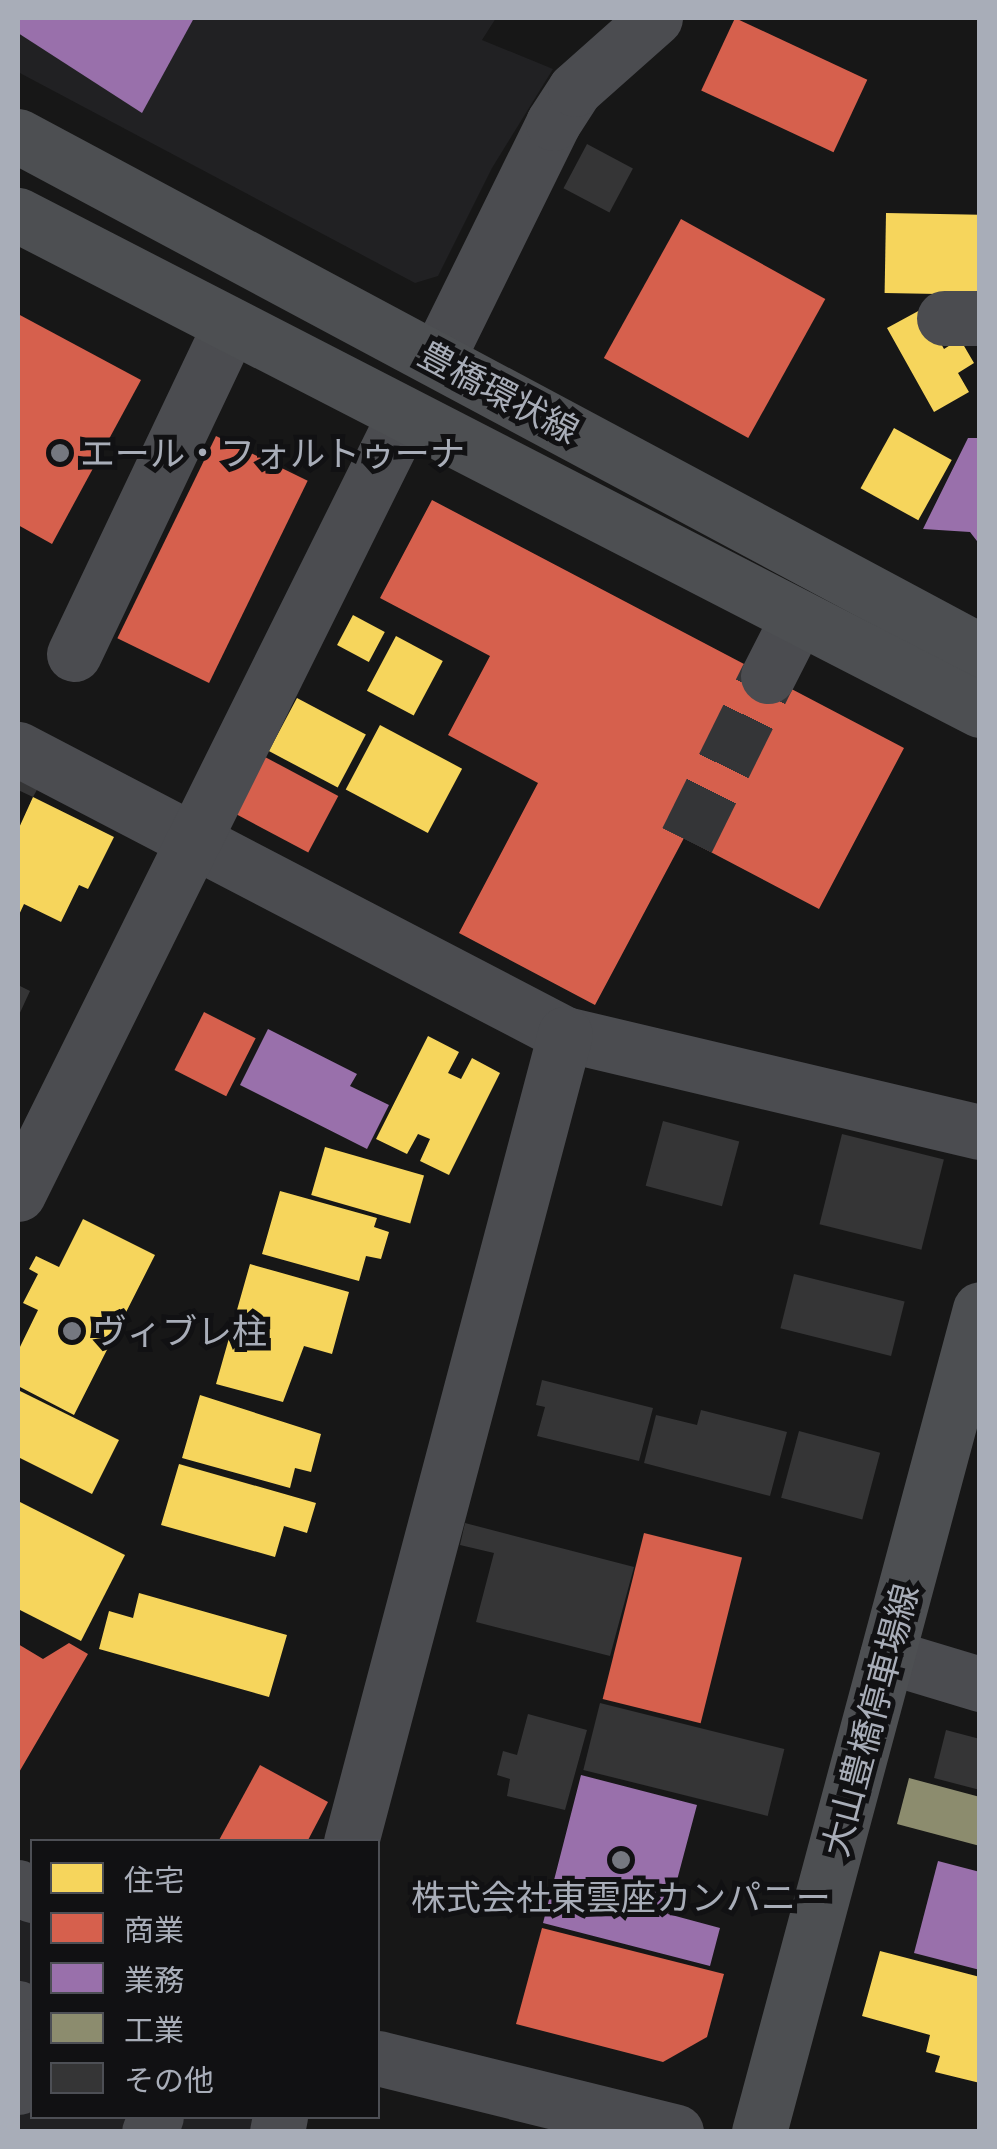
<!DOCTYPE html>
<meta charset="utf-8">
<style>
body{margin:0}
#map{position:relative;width:997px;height:2149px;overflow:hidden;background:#171717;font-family:"Noto Sans","Noto Sans JP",sans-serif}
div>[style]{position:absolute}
.built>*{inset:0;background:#212123}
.homes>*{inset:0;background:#f6d55c;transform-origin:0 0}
.shops>*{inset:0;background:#d6604d;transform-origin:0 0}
.offices>*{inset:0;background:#9970ab}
.industry>*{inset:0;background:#8c8c6e}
.building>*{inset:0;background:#353536;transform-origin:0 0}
.minor-tunnel>*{height:55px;margin-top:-27.5px;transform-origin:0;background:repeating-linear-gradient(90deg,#343537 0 55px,transparent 0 83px)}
.minor>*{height:55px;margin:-27.5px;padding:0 27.5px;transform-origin:27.5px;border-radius:27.5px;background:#4b4c50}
.major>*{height:55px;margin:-27.5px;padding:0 27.5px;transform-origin:27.5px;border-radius:27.5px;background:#4d4f52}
.dots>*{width:28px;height:28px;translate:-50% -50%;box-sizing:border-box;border:5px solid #111113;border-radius:50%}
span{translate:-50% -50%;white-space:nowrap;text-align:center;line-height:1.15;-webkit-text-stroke:10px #111113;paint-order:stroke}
.street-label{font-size:35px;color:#a8adb8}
.poi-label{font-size:35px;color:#a8adb8}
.left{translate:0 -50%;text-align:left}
.frame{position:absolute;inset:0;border:20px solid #a8adb8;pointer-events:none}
.legend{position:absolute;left:30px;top:1839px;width:350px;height:280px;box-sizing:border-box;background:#111113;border:2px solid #4d4f55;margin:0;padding:12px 18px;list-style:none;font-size:30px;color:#a8adb8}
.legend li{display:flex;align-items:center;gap:20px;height:50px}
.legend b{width:50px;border:2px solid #4d4f55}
</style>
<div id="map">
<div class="built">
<i style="clip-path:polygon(18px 18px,496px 18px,482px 40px,553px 69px,492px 168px,438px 276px,415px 283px,18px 72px)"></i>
<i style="clip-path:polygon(18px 1915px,32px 1923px,32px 2116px,258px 2117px,254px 2131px,18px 2131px)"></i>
</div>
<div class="homes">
<i style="left:886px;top:213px;width:94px;height:80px;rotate:1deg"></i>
<i style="clip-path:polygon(922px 309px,944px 349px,960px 339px,974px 363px,958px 373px,969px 392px,934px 412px,887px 328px)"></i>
<i style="left:894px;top:428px;width:66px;height:69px;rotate:29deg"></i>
<i style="left:353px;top:615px;width:36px;height:34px;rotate:28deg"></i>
<i style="left:396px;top:636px;width:53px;height:62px;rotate:28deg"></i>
<i style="left:297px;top:698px;width:78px;height:60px;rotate:28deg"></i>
<i style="left:380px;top:725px;width:93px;height:73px;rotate:28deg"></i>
<i style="clip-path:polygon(33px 797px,114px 837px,88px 889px,79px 885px,61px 922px,24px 904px,18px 917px,18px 830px)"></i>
<i style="clip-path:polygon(428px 1036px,459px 1052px,448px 1073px,461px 1079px,472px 1058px,500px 1073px,449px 1175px,420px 1161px,430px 1139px,418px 1134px,407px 1154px,376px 1139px)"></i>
<i style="left:325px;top:1147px;width:103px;height:50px;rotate:16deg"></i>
<i style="clip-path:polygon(280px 1191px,377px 1218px,374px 1227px,389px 1232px,381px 1259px,366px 1256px,359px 1281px,262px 1254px)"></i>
<i style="clip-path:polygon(83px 1219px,155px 1255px,74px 1415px,18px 1386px,18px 1351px,38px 1310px,23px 1303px,38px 1274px,29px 1269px,36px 1256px,59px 1267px)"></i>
<i style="clip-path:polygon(250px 1264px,349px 1292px,332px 1354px,304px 1346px,283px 1402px,216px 1384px)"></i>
<i style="clip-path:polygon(18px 1390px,119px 1440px,92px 1494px,18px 1457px)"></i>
<i style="clip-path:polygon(200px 1395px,321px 1434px,311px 1472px,295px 1468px,290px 1488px,182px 1458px)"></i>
<i style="clip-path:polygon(179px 1464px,316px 1503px,307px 1533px,284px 1526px,275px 1557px,161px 1525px)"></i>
<i style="clip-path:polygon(20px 1502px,125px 1555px,81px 1641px,18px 1609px)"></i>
<i style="clip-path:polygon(139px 1593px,287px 1635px,269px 1697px,99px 1649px,109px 1611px,133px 1618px)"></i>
<i style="clip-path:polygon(880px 1951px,980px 1977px,980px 2083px,935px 2072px,940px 2056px,926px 2052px,930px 2035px,862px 2016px)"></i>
</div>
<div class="shops">
<i style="left:735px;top:18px;width:146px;height:80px;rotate:25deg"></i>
<i style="left:681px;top:219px;width:165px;height:159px;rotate:29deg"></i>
<i style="clip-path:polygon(18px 314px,141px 380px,52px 544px,18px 525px)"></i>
<i style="left:216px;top:436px;width:102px;height:225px;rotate:26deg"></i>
<i style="clip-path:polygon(432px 500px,904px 748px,819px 909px,684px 838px,595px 1005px,459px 933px,538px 783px,448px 735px,490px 656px,380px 598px)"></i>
<i style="left:265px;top:757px;width:83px;height:64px;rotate:28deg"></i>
<i style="left:204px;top:1012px;width:58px;height:65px;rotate:27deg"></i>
<i style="left:644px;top:1533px;width:101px;height:171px;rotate:14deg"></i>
<i style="clip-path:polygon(69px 1643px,88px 1654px,18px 1774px,18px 1644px,43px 1659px)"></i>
<i style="clip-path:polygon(260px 1765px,328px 1802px,307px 1842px,218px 1842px)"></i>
<i style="clip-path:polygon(542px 1928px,724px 1974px,707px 2037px,663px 2062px,516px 2024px)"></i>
</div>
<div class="offices">
<i style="clip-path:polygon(18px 18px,194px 18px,142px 113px,18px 33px)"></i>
<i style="clip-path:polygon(968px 438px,980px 438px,980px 545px,970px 532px,923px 529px)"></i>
<i style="clip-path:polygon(268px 1029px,357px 1074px,350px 1086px,389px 1105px,367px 1149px,240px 1085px)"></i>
<i style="clip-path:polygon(581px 1775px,697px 1805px,668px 1914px,720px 1928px,710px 1966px,543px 1923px)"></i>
<i style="clip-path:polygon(938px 1861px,980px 1872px,980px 1970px,914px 1953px)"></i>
</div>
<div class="industry">
<i style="clip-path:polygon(909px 1778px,980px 1797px,980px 1846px,897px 1824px)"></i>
</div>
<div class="building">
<i style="left:587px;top:144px;width:52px;height:50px;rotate:28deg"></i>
<i style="clip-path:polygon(44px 777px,33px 797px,18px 790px,18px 779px)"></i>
<i style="clip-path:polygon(18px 985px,30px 991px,18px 1017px)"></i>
<i style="left:663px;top:1121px;width:79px;height:67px;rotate:15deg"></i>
<i style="left:842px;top:1134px;width:105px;height:93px;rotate:14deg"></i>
<i style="left:794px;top:1274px;width:114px;height:56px;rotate:14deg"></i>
<i style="clip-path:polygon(542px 1380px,653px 1408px,639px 1461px,537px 1436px,545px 1407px,536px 1405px)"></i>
<i style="clip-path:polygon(701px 1410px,787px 1432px,770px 1496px,644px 1463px,656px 1415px,697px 1425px)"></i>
<i style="left:799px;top:1431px;width:84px;height:69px;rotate:15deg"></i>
<i style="clip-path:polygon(465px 1523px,634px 1567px,610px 1656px,476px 1622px,494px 1553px,460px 1545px)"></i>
<i style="left:600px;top:1703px;width:190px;height:69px;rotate:14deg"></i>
<i style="clip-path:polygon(528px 1714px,587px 1730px,565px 1810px,507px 1796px,510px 1779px,497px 1775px,503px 1751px,517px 1755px)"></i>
<i style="clip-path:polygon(946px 1730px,980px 1739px,980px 1790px,934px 1778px)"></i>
</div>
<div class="minor-tunnel">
<i style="left:687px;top:840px;width:183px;rotate:-63.7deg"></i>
</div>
<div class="minor">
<i style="left:944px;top:318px;width:36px"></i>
<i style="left:437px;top:359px;width:263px;rotate:-63.8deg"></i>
<i style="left:553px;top:123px;width:40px;rotate:-57.1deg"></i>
<i style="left:575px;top:89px;width:107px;rotate:-41.6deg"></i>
<i style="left:74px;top:654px;width:362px;rotate:-64.6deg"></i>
<i style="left:768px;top:676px;width:62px;rotate:-63deg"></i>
<i style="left:18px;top:749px;width:617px;rotate:27.52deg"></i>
<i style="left:565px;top:1034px;width:426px;rotate:13.3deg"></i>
<i style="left:18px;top:1194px;width:866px;rotate:-63.61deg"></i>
<i style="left:887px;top:1656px;width:97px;rotate:16.8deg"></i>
<i style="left:351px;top:1842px;width:836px;rotate:-75.17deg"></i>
<i style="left:18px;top:1887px;width:16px;rotate:30deg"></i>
<i style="left:18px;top:2008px;width:16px;rotate:27deg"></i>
<i style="left:378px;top:2058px;width:307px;rotate:13.9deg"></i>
<i style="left:18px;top:2087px;width:34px;rotate:-66deg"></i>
<i style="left:149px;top:2132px;width:17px;rotate:-66deg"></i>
<i style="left:277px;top:2132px;width:16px;rotate:-79deg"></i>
</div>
<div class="major">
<i style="left:18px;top:136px;width:1091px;rotate:28.16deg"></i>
<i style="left:18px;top:215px;width:1082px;rotate:27.23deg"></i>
<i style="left:759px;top:2132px;width:852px;rotate:-74.97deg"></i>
</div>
<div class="dots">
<i style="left:60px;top:453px;background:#757880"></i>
<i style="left:72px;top:1331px;background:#757880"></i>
<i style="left:621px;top:1860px;background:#757880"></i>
</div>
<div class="street-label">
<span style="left:499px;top:392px;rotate:28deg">豊橋環状線</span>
<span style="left:870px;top:1720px;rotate:-75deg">大山豊橋停車場線</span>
</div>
<div class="poi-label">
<span class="left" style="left:80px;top:453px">エール・フォルトゥーナ</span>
<span class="left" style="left:92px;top:1331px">ヴィブレ柱</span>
<span style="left:621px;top:1897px">株式会社東雲座カンパニー</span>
</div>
<div class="frame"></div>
<ul class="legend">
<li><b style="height:28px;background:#f6d55c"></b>住宅</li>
<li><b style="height:28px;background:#d6604d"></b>商業</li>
<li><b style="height:28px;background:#9970ab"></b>業務</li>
<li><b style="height:28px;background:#8c8c6e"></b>工業</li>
<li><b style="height:28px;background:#353536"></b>その他</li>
</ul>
</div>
